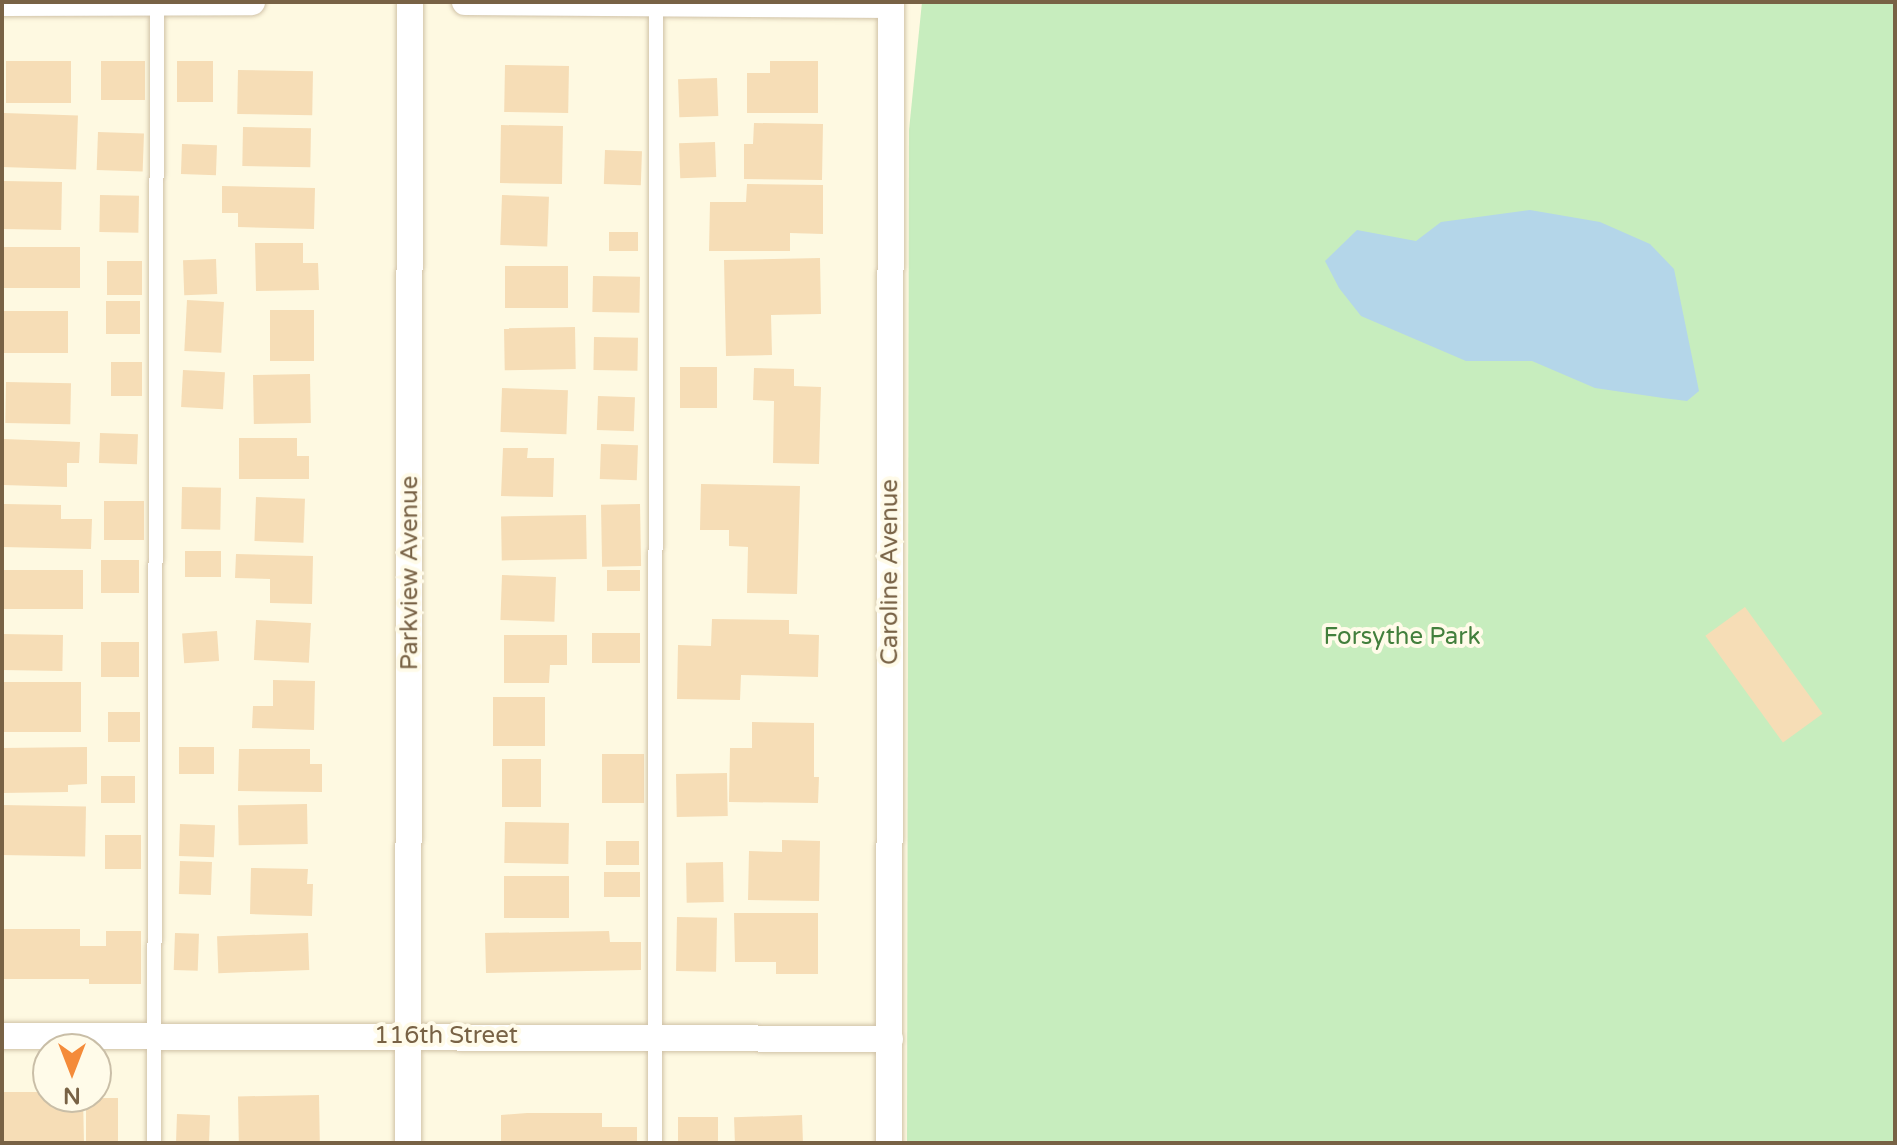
<!DOCTYPE html>
<style>
body{margin:0}
#map{position:relative;width:1897px;height:1145px;overflow:hidden;background:#fef9e1;font-family:"Varela Round",sans-serif}
div>[style]{position:absolute}
.green>*{inset:0;background:#c7edbe}
.water>*{inset:0;background:#b4d6e9}
.building>*{inset:0;background:#f6ddb6;transform-origin:0 0}
.roads{filter:drop-shadow(0 0 2px #d0c2a7) drop-shadow(0 0 2px #d0c2a7)}
.lane>*{height:14px;margin:-7px;padding:0 7px;transform-origin:7px;border-radius:7px;background:#fff}
.street>*{height:26px;margin:-13px;padding:0 13px;transform-origin:13px;border-radius:13px;background:#fff}
span{translate:-50% -50%;white-space:nowrap;text-align:center;line-height:1.15;-webkit-text-stroke:8px #fffbe9;paint-order:stroke}
.street-label{font-size:24px;color:#786245}
.park-label{font-size:24px;color:#427f3c}
.frame{position:absolute;inset:0;border:4px solid #786245;pointer-events:none}
.north{position:absolute;left:32px;top:1033px;width:80px;height:80px;box-sizing:border-box;background:#fffbe9;border:2px solid #c9bea7;border-radius:50%;rotate:180deg;font-size:22px;font-weight:700;line-height:32px;text-align:center;color:#786245}
.north::after{content:'';display:block;margin:auto;width:28px;height:36px;background:#f48b3a;clip-path:polygon(50% 0,100% 100%,50% 72%,0 100%)}
</style>
<div id="map">
<div class="green">
<i style="clip-path:polygon(922px 2px,1895px 2px,1895px 1143px,907px 1143px,909px 130px)"></i>
</div>
<div class="water">
<i style="clip-path:polygon(1530px 210px,1600px 222px,1650px 244px,1674px 269px,1699px 391px,1687px 401px,1663px 398px,1595px 388px,1532px 361px,1466px 361px,1361px 316px,1339px 288px,1325px 261px,1357px 230px,1416px 241px,1441px 222px)"></i>
</div>
<div class="building">
<i style="left:6px;top:61px;width:65px;height:42px"></i>
<i style="left:101px;top:61px;width:44px;height:39px"></i>
<i style="left:177px;top:61px;width:36px;height:41px"></i>
<i style="clip-path:polygon(770px 61px,818px 61px,818px 113px,747px 113px,747px 73px,770px 73px)"></i>
<i style="left:505px;top:65px;width:64px;height:47px;rotate:1deg"></i>
<i style="left:238px;top:70px;width:75px;height:44px;rotate:1deg"></i>
<i style="left:717px;top:78px;width:38px;height:39px;rotate:88deg"></i>
<i style="left:4px;top:113px;width:74px;height:54px;rotate:2deg"></i>
<i style="clip-path:polygon(754px 123px,823px 124px,822px 180px,744px 179px,744px 144px,753px 144px)"></i>
<i style="left:501px;top:125px;width:62px;height:58px;rotate:1deg"></i>
<i style="left:243px;top:127px;width:68px;height:39px;rotate:1deg"></i>
<i style="left:98px;top:132px;width:46px;height:38px;rotate:2deg"></i>
<i style="left:715px;top:142px;width:35px;height:36px;rotate:88deg"></i>
<i style="left:182px;top:144px;width:35px;height:30px;rotate:2deg"></i>
<i style="left:605px;top:150px;width:37px;height:34px;rotate:2deg"></i>
<i style="left:4px;top:181px;width:58px;height:48px;rotate:1deg"></i>
<i style="clip-path:polygon(747px 184px,823px 185px,823px 234px,790px 233px,790px 251px,709px 251px,710px 202px,746px 202px)"></i>
<i style="clip-path:polygon(222px 186px,315px 188px,314px 229px,238px 227px,238px 213px,222px 213px)"></i>
<i style="left:100px;top:195px;width:39px;height:37px;rotate:1deg"></i>
<i style="left:502px;top:195px;width:47px;height:50px;rotate:2deg"></i>
<i style="left:638px;top:232px;width:19px;height:29px;rotate:90deg"></i>
<i style="clip-path:polygon(255px 243px,303px 243px,303px 263px,318px 263px,319px 290px,256px 291px)"></i>
<i style="left:80px;top:247px;width:41px;height:78px;rotate:90deg"></i>
<i style="clip-path:polygon(820px 258px,821px 314px,771px 315px,772px 355px,726px 356px,724px 260px)"></i>
<i style="left:216px;top:259px;width:35px;height:33px;rotate:88deg"></i>
<i style="left:107px;top:261px;width:35px;height:34px"></i>
<i style="left:505px;top:266px;width:63px;height:42px"></i>
<i style="left:593px;top:276px;width:47px;height:36px;rotate:1deg"></i>
<i style="left:187px;top:300px;width:37px;height:51px;rotate:3deg"></i>
<i style="left:140px;top:301px;width:33px;height:34px;rotate:90deg"></i>
<i style="left:270px;top:310px;width:44px;height:51px"></i>
<i style="left:68px;top:311px;width:42px;height:64px;rotate:90deg"></i>
<i style="left:575px;top:327px;width:42px;height:71px;rotate:89deg"></i>
<i style="left:594px;top:337px;width:44px;height:33px;rotate:1deg"></i>
<i style="left:111px;top:362px;width:31px;height:34px"></i>
<i style="left:717px;top:367px;width:41px;height:37px;rotate:90deg"></i>
<i style="clip-path:polygon(754px 368px,794px 369px,794px 386px,821px 387px,819px 464px,773px 463px,774px 401px,753px 400px)"></i>
<i style="left:183px;top:370px;width:42px;height:37px;rotate:3deg"></i>
<i style="left:310px;top:374px;width:49px;height:57px;rotate:89deg"></i>
<i style="left:6px;top:382px;width:65px;height:41px;rotate:1deg"></i>
<i style="left:502px;top:388px;width:66px;height:44px;rotate:2deg"></i>
<i style="left:598px;top:396px;width:37px;height:34px;rotate:2deg"></i>
<i style="left:100px;top:433px;width:38px;height:30px;rotate:2deg"></i>
<i style="clip-path:polygon(239px 438px,297px 438px,297px 456px,309px 456px,309px 479px,239px 479px)"></i>
<i style="clip-path:polygon(4px 439px,80px 442px,79px 463px,67px 463px,67px 487px,3px 485px)"></i>
<i style="left:601px;top:444px;width:37px;height:35px;rotate:2deg"></i>
<i style="clip-path:polygon(503px 448px,528px 448px,527px 458px,554px 458px,553px 497px,501px 496px)"></i>
<i style="clip-path:polygon(701px 484px,800px 486px,797px 594px,747px 593px,748px 547px,729px 546px,729px 530px,700px 530px)"></i>
<i style="left:182px;top:487px;width:39px;height:42px;rotate:1deg"></i>
<i style="left:256px;top:497px;width:49px;height:44px;rotate:2deg"></i>
<i style="left:104px;top:501px;width:40px;height:39px"></i>
<i style="clip-path:polygon(4px 504px,61px 505px,61px 519px,92px 519px,91px 549px,3px 547px)"></i>
<i style="left:640px;top:504px;width:62px;height:39px;rotate:89deg"></i>
<i style="left:586px;top:515px;width:44px;height:85px;rotate:89deg"></i>
<i style="left:185px;top:551px;width:36px;height:26px"></i>
<i style="clip-path:polygon(236px 554px,313px 556px,312px 604px,270px 603px,270px 579px,235px 578px)"></i>
<i style="left:101px;top:560px;width:38px;height:33px"></i>
<i style="left:83px;top:570px;width:39px;height:79px;rotate:90deg"></i>
<i style="left:640px;top:570px;width:21px;height:33px;rotate:90deg"></i>
<i style="left:502px;top:575px;width:54px;height:45px;rotate:2deg"></i>
<i style="left:1745px;top:607px;width:132px;height:49px;rotate:54deg"></i>
<i style="clip-path:polygon(712px 619px,789px 620px,789px 634px,819px 635px,818px 677px,741px 675px,740px 700px,677px 699px,678px 645px,711px 646px)"></i>
<i style="left:256px;top:620px;width:55px;height:40px;rotate:3deg"></i>
<i style="left:217px;top:631px;width:30px;height:35px;rotate:86deg"></i>
<i style="left:592px;top:633px;width:48px;height:30px"></i>
<i style="left:2px;top:634px;width:61px;height:36px;rotate:1deg"></i>
<i style="clip-path:polygon(504px 635px,567px 635px,567px 665px,550px 665px,549px 683px,504px 683px)"></i>
<i style="left:139px;top:642px;width:35px;height:38px;rotate:90deg"></i>
<i style="clip-path:polygon(273px 680px,315px 681px,314px 730px,252px 728px,253px 706px,273px 706px)"></i>
<i style="left:81px;top:682px;width:50px;height:79px;rotate:90deg"></i>
<i style="left:493px;top:697px;width:52px;height:49px"></i>
<i style="left:108px;top:712px;width:32px;height:30px"></i>
<i style="clip-path:polygon(752px 722px,814px 723px,814px 777px,819px 777px,818px 803px,729px 802px,730px 748px,752px 748px)"></i>
<i style="clip-path:polygon(87px 747px,87px 784px,68px 785px,68px 792px,2px 793px,2px 748px)"></i>
<i style="left:179px;top:747px;width:35px;height:27px"></i>
<i style="clip-path:polygon(239px 749px,310px 749px,310px 764px,322px 764px,322px 792px,238px 791px)"></i>
<i style="left:602px;top:754px;width:42px;height:49px"></i>
<i style="left:502px;top:759px;width:39px;height:48px"></i>
<i style="left:727px;top:773px;width:43px;height:51px;rotate:89deg"></i>
<i style="left:101px;top:776px;width:34px;height:27px"></i>
<i style="left:307px;top:804px;width:40px;height:69px;rotate:89deg"></i>
<i style="left:2px;top:805px;width:84px;height:50px;rotate:1deg"></i>
<i style="left:505px;top:822px;width:64px;height:41px;rotate:1deg"></i>
<i style="left:180px;top:824px;width:35px;height:32px;rotate:2deg"></i>
<i style="left:105px;top:835px;width:36px;height:34px"></i>
<i style="clip-path:polygon(782px 840px,820px 841px,819px 901px,748px 900px,749px 851px,782px 852px)"></i>
<i style="left:639px;top:841px;width:24px;height:33px;rotate:90deg"></i>
<i style="left:180px;top:861px;width:32px;height:33px;rotate:2deg"></i>
<i style="left:723px;top:862px;width:40px;height:37px;rotate:89deg"></i>
<i style="clip-path:polygon(251px 868px,308px 869px,307px 884px,313px 884px,312px 916px,250px 914px)"></i>
<i style="left:604px;top:872px;width:36px;height:25px"></i>
<i style="left:504px;top:876px;width:65px;height:42px"></i>
<i style="clip-path:polygon(734px 913px,818px 913px,818px 974px,776px 974px,776px 962px,735px 962px)"></i>
<i style="left:677px;top:917px;width:40px;height:54px;rotate:1deg"></i>
<i style="clip-path:polygon(2px 929px,80px 929px,80px 946px,106px 946px,106px 931px,141px 931px,141px 984px,89px 984px,89px 979px,2px 979px)"></i>
<i style="clip-path:polygon(609px 931px,610px 942px,641px 942px,641px 970px,486px 973px,485px 933px)"></i>
<i style="left:175px;top:933px;width:24px;height:37px;rotate:2deg"></i>
<i style="left:308px;top:933px;width:37px;height:91px;rotate:88deg"></i>
<i style="clip-path:polygon(2px 1092px,48px 1092px,48px 1097px,83px 1097px,84px 1143px,2px 1143px)"></i>
<i style="left:319px;top:1095px;width:48px;height:81px;rotate:89deg"></i>
<i style="left:86px;top:1098px;width:32px;height:45px"></i>
<i style="clip-path:polygon(527px 1113px,602px 1113px,602px 1127px,637px 1127px,637px 1143px,501px 1143px,501px 1115px)"></i>
<i style="left:177px;top:1114px;width:33px;height:29px;rotate:2deg"></i>
<i style="left:802px;top:1115px;width:28px;height:68px;rotate:88deg"></i>
<i style="left:678px;top:1117px;width:40px;height:26px"></i>
</div>
<div class="roads">
<div class="lane">
<i style="left:154px;top:1143px;width:1141px;rotate:-89.85deg"></i>
<i style="left:655px;top:1143px;width:1141px;rotate:-89.95deg"></i>
</div>
<div class="street">
<i style="left:465px;top:2px;width:425px;rotate:0.4deg"></i>
<i style="left:2px;top:3px;width:250px;rotate:-0.2deg"></i>
<i style="left:2px;top:1036px;width:888px;rotate:0.19deg"></i>
<i style="left:408px;top:1143px;width:1141px;rotate:-89.9deg"></i>
<i style="left:889px;top:1143px;width:1141px;rotate:-89.9deg"></i>
</div>
</div>
<div class="street-label">
<span style="left:890px;top:572px;rotate:-90deg">Caroline Avenue</span>
<span style="left:410px;top:573px;rotate:-90deg">Parkview Avenue</span>
<span style="left:446px;top:1036px">116th Street</span>
</div>
<div class="park-label">
<span style="left:1402px;top:637px">Forsythe Park</span>
</div>
<div class="frame"></div>
<div class="north">N</div>
</div>
